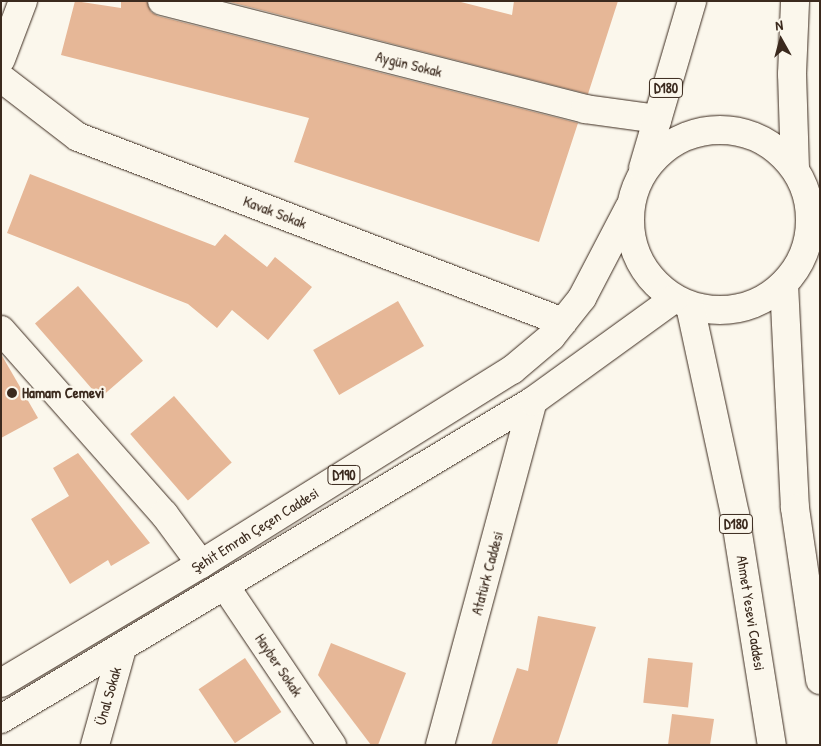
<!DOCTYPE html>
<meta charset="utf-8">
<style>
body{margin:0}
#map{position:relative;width:821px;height:746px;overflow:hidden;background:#fbf7ec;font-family:"Patrick Hand",sans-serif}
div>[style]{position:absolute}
.building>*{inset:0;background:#e6b797;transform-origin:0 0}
.roads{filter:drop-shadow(0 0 1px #3b2a1e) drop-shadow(0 0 1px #3b2a1e)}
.street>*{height:28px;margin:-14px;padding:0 14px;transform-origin:14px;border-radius:14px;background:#fbf7ec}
.highway>*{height:28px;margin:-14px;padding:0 14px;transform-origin:14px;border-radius:14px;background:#fbf7ec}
.highway>.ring{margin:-14px;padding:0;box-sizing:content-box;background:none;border:28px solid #fbf7ec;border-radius:50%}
.dots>*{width:14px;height:14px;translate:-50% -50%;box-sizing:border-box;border:2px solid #fbf7ec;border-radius:50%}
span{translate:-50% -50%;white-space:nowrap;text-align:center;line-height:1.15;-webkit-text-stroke:4.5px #fbf7ec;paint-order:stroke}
.shield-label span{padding:1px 4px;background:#fbf7ec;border:1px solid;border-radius:4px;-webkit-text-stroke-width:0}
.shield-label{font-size:14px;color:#3b2a1e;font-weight:700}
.street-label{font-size:15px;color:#3b2a1e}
.poi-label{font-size:15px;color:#3b2a1e;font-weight:700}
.left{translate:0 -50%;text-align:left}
.frame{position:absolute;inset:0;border:2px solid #3b2a1e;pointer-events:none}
.north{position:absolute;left:756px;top:15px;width:50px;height:50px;-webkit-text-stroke:4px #fbf7ec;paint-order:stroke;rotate:353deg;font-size:14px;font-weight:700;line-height:20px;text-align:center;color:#3b2a1e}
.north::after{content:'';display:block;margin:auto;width:18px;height:22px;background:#3b2a1e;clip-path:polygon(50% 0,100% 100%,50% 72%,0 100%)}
</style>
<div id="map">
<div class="building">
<i style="clip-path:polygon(75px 1px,121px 8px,121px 1px,147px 1px,151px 12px,158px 16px,578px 123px,539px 242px,294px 162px,309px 118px,61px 55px)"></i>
<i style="clip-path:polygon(226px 1px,457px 1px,512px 15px,514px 1px,618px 1px,588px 94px)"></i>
<i style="clip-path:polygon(30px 174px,215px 246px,225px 234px,267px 267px,275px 257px,312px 287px,268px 340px,232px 310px,217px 328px,188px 304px,7px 233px)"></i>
<i style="left:78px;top:286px;width:99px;height:57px;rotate:49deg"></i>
<i style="left:398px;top:301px;width:52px;height:98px;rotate:60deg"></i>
<i style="clip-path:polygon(1px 354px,38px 418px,1px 438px)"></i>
<i style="left:174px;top:396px;width:88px;height:58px;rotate:49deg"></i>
<i style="clip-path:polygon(78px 453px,150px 543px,111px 566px,108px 560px,70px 584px,31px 519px,69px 496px,53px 468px)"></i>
<i style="clip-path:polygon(538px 616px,596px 627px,557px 745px,491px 745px,517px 668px,528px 671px)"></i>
<i style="clip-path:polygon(331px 643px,406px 673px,378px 745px,371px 745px,318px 675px)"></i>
<i style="left:245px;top:658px;width:65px;height:56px;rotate:56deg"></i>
<i style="left:648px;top:658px;width:45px;height:45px;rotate:6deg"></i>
<i style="clip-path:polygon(672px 714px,714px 719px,710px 745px,668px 745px)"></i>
</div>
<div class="roads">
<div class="street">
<i style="left:162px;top:1px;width:437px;rotate:14.3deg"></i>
<i style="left:585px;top:109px;width:73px;rotate:7.9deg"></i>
<i style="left:1px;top:59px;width:62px;rotate:-69.2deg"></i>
<i style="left:1px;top:78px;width:97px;rotate:37.5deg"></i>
<i style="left:78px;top:137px;width:519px;rotate:20.88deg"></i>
<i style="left:1px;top:330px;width:246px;rotate:48.5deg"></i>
<i style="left:164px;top:514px;width:62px;rotate:53.5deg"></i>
<i style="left:225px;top:586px;width:192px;rotate:56.1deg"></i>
<i style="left:95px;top:745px;width:101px;rotate:-74.4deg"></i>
<i style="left:440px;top:745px;width:356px;rotate:-74.9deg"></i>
</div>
<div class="highway">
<i class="ring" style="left:630px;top:130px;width:152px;height:152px"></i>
<i style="left:643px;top:168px;width:174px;rotate:-73.6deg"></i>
<i style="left:795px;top:169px;width:95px;rotate:-91.8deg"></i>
<i style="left:792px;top:74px;width:73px;rotate:-87.6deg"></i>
<i style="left:784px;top:284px;width:224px;rotate:87.2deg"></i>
<i style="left:795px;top:508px;width:174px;rotate:81.7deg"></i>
<i style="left:690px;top:306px;width:214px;rotate:77.8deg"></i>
<i style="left:735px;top:515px;width:233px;rotate:80.9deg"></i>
<i style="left:1px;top:683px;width:233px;rotate:-30.8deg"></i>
<i style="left:201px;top:564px;width:367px;rotate:-32deg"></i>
<i style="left:512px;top:370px;width:51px;rotate:-40.2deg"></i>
<i style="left:551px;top:337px;width:50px;rotate:-51.5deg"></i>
<i style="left:582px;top:298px;width:102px;rotate:-62.4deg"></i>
<i style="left:1px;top:719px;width:620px;rotate:-30.87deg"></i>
<i style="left:533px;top:401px;width:174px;rotate:-35.9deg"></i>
</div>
</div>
<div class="dots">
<i style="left:12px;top:393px;background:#3b2a1e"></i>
</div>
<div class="shield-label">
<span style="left:666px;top:88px">D180</span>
<span style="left:344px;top:475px">D190</span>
<span style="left:736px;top:524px">D180</span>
</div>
<div class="street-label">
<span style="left:409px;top:64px;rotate:14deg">Aygün Sokak</span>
<span style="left:275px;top:212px;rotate:21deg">Kavak Sokak</span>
<span style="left:255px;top:530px;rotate:-32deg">Şehit Emrah Çeçen Caddesi</span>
<span style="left:487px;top:573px;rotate:-75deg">Atatürk Caddesi</span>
<span style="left:751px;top:613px;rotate:81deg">Ahmet Yesevi Caddesi</span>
<span style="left:279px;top:665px;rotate:56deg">Hayber Sokak</span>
<span style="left:108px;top:696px;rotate:-74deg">Ünal Sokak</span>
</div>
<div class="poi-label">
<span class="left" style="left:22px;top:393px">Hamam Cemevi</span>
</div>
<div class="frame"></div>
<div class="north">N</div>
</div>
